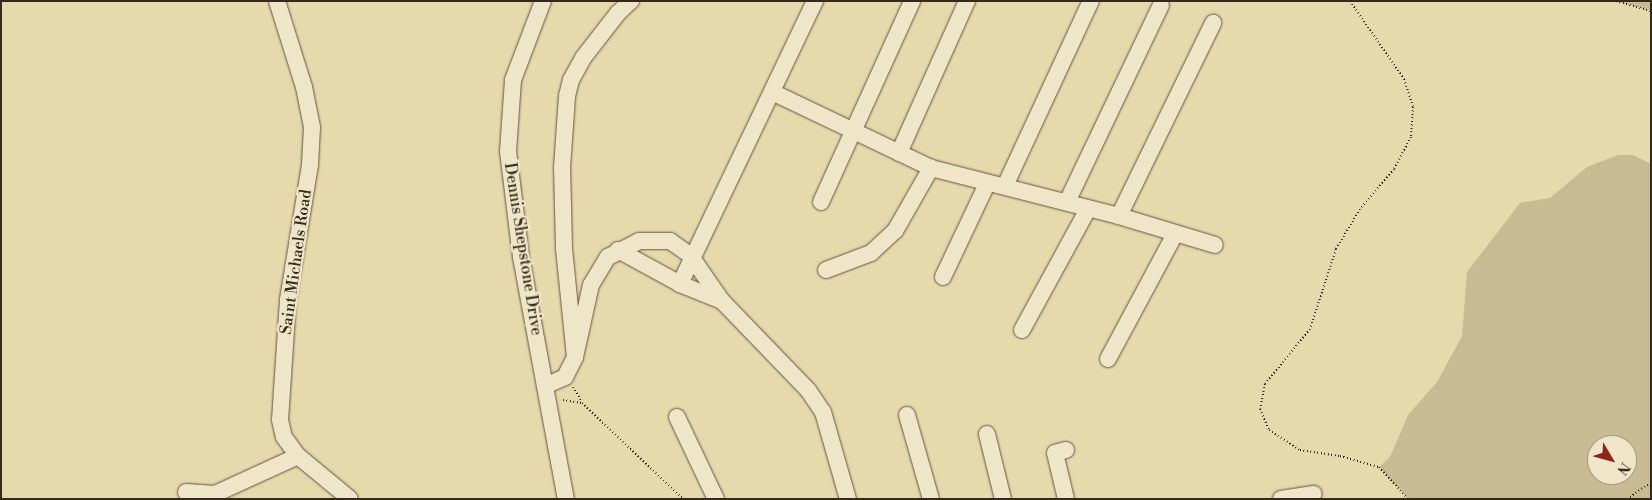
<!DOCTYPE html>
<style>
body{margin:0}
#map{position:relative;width:1652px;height:500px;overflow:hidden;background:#e6d9ac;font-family:"Libre Bodoni",serif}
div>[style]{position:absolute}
.green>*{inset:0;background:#c8bb94}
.path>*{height:2px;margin-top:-1px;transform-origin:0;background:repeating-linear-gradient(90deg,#36291c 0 1px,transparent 0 3.5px)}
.roads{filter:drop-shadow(0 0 1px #625540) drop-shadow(0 0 1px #625540)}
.minor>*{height:16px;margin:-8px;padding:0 8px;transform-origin:8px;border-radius:8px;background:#efe6c9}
span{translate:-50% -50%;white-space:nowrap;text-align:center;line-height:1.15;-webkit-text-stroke:4.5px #efe6c9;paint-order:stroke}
.street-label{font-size:16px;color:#36291c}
.frame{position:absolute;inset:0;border:2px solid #36291c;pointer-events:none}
.north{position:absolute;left:1587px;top:435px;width:50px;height:50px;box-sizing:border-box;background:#efe6c9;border:1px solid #a59a84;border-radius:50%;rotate:127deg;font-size:14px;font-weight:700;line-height:20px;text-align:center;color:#36291c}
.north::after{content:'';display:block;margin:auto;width:18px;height:22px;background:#8f2418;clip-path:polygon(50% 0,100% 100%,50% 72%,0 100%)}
</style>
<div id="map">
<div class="green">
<i style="clip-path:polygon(1616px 1px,1651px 1px,1651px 11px,1618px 2px)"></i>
<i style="clip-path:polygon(evenodd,1618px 155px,1633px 155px,1651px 164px,1651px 499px,1408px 499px,1379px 467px,1390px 457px,1408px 415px,1437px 382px,1462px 336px,1467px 272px,1520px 203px,1550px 198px,1587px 167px,1618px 155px,1597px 445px,1627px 445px,1627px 475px,1597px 475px,1597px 445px)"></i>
</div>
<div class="path">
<i style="left:1350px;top:1px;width:95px;rotate:55.3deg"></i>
<i style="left:1404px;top:79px;width:29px;rotate:72deg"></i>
<i style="left:1413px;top:107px;width:30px;rotate:94deg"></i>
<i style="left:1411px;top:137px;width:36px;rotate:118deg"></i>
<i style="left:1394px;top:169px;width:52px;rotate:130.4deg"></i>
<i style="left:1360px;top:209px;width:47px;rotate:121deg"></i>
<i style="left:1336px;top:249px;width:84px;rotate:108deg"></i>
<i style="left:1310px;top:329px;width:71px;rotate:129.3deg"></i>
<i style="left:1265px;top:384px;width:25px;rotate:101deg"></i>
<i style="left:1260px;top:409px;width:23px;rotate:67deg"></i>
<i style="left:1269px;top:430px;width:37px;rotate:33deg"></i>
<i style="left:1300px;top:450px;width:40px;rotate:8.5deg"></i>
<i style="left:1340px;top:456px;width:41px;rotate:15.8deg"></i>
<i style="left:1379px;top:467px;width:43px;rotate:47.8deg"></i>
<i style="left:1616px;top:1px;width:36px;rotate:16deg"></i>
<i style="left:573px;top:387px;width:17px;rotate:59deg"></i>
<i style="left:563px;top:400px;width:19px;rotate:9deg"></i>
<i style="left:582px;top:403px;width:139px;rotate:43.5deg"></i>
<i style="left:1627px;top:499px;width:29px;rotate:-35deg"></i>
</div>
<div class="roads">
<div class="minor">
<i style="left:277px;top:1px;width:90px;rotate:72.6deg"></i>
<i style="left:304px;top:87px;width:41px;rotate:78.7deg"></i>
<i style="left:312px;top:127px;width:38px;rotate:93deg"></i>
<i style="left:310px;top:165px;width:137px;rotate:99.3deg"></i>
<i style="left:288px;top:300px;width:120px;rotate:93.8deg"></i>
<i style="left:280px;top:420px;width:17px;rotate:77deg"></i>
<i style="left:284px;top:437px;width:24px;rotate:54deg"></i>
<i style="left:298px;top:456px;width:67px;rotate:39.6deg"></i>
<i style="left:543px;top:1px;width:85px;rotate:110.8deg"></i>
<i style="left:513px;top:80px;width:71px;rotate:94deg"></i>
<i style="left:508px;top:151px;width:107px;rotate:83deg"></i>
<i style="left:521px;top:257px;width:246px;rotate:79.5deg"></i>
<i style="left:774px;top:93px;width:174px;rotate:25.5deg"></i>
<i style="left:931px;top:168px;width:194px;rotate:14.3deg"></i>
<i style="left:1119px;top:216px;width:100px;rotate:16.8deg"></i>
<i style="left:899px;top:153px;width:167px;rotate:-65.9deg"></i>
<i style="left:1005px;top:186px;width:204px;rotate:-65.1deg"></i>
<i style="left:821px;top:202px;width:221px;rotate:-65.6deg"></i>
<i style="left:1067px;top:202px;width:218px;rotate:-64.5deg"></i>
<i style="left:1119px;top:216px;width:215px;rotate:-64deg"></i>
<i style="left:618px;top:250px;width:71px;rotate:28.7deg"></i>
<i style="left:680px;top:284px;width:45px;rotate:22deg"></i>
<i style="left:826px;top:270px;width:48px;rotate:-20.7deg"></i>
<i style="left:871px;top:253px;width:33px;rotate:-43deg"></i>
<i style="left:895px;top:231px;width:73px;rotate:-60.3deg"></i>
<i style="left:943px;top:277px;width:103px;rotate:-64.7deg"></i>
<i style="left:680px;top:284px;width:314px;rotate:-64.5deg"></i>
<i style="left:1022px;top:330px;width:138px;rotate:-61.4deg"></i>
<i style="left:575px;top:357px;width:74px;rotate:-77.5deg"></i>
<i style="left:591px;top:285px;width:33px;rotate:-59deg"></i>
<i style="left:608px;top:257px;width:35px;rotate:-27deg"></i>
<i style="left:639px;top:241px;width:31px"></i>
<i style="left:670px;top:241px;width:24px;rotate:35deg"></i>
<i style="left:690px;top:255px;width:56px;rotate:55.2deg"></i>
<i style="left:722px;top:301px;width:124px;rotate:46deg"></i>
<i style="left:808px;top:390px;width:27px;rotate:56deg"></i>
<i style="left:823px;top:412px;width:91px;rotate:74deg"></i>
<i style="left:1108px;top:359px;width:142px;rotate:-61.8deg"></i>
<i style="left:545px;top:386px;width:22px;rotate:-24deg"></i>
<i style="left:565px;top:377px;width:22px;rotate:-63deg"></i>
<i style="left:575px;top:357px;width:110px;rotate:-95.8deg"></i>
<i style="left:564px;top:248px;width:80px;rotate:-91.4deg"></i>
<i style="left:562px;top:168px;width:72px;rotate:-86deg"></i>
<i style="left:567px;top:96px;width:16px;rotate:-76deg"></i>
<i style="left:571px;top:80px;width:25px;rotate:-61deg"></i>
<i style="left:583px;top:58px;width:57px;rotate:-52.1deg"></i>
<i style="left:618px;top:13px;width:18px;rotate:-43deg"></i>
<i style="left:907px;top:415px;width:87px;rotate:74.1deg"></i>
<i style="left:677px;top:417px;width:91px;rotate:64.6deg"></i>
<i style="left:987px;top:434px;width:67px;rotate:76.2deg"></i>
<i style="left:1066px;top:450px;width:11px;rotate:165deg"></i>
<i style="left:1055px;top:453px;width:47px;rotate:76.6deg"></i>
<i style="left:186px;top:492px;width:29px;rotate:4deg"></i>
<i style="left:215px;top:494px;width:91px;rotate:-24.6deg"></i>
<i style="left:1281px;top:499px;width:33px;rotate:-9deg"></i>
</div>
</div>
<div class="street-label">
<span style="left:523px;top:249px;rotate:81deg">Dennis Shepstone Drive</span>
<span style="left:296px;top:262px;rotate:-82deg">Saint Michaels Road</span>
</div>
<div class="frame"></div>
<div class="north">N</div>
</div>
